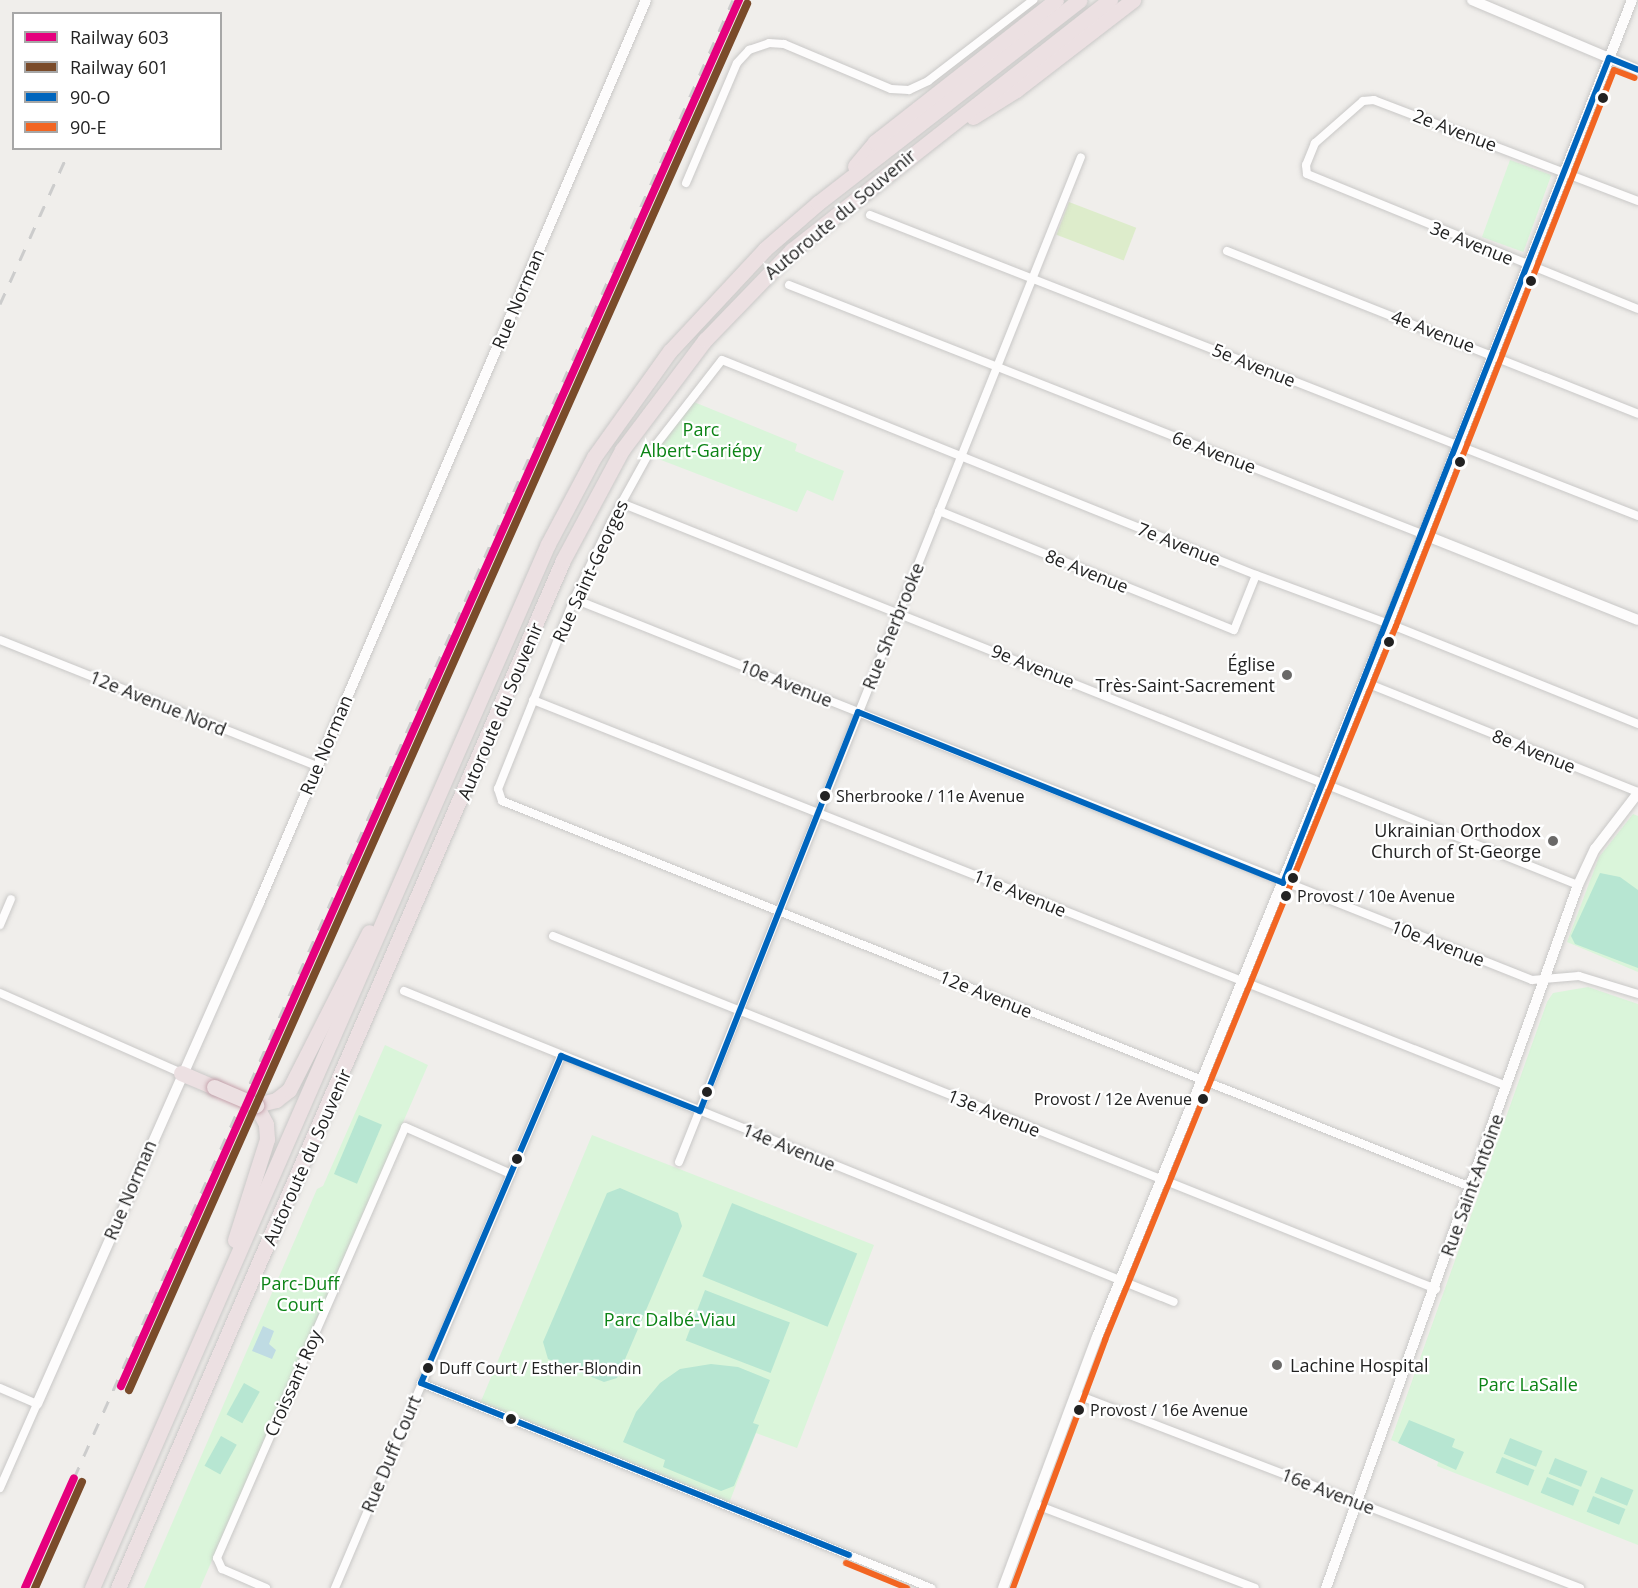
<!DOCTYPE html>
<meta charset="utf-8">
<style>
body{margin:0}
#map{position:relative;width:1638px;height:1588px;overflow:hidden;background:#f0eeeb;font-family:"Open Sans",sans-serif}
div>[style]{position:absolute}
.grass>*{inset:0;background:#ddeccb;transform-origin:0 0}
.park>*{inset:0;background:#daf5da;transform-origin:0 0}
.pitch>*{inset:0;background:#b7e6d2;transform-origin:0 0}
.water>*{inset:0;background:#bfdbe3}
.roads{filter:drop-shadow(0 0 2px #c9c8c7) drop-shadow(0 0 2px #c9c8c7)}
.minor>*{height:8px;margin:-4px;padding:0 4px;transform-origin:4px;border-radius:4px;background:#fdfcfc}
.tertiary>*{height:10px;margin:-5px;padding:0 5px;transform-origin:5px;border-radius:5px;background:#fdfcfc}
.motorway>*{height:15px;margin:-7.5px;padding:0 7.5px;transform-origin:7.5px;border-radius:7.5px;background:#ece0e2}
.rail>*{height:3px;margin-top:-1.5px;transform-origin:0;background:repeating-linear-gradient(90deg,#ccc 0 12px,transparent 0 24px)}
.bridges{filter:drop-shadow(0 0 2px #c5a2ac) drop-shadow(0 0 2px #c5a2ac)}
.motorway-bridge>*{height:15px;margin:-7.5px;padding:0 7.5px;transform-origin:7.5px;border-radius:7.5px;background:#ece0e2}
.bus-1>*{height:6px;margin:-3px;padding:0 3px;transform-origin:3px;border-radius:3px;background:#0065bd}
.bus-2>*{height:6px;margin:-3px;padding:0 3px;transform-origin:3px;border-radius:3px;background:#f26522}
.rail-1>*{height:8px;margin:-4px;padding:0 4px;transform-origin:4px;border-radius:4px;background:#e5007d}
.rail-2>*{height:8px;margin:-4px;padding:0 4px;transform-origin:4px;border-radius:4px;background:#7a4b2a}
.dots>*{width:16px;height:16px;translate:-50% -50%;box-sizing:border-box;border:3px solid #fff;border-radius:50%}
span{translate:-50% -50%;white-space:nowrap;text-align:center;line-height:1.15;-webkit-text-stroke:4.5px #fff;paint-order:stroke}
.bus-label{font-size:16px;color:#222}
.left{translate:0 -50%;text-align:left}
.right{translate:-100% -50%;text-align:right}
.street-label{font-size:18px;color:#222}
.park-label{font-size:18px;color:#0c8416}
.poi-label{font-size:18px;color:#222}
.legend{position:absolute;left:12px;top:12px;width:210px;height:138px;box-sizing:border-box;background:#fff;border:2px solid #a7a7a7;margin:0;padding:8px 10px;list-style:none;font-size:18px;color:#222}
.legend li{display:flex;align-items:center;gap:12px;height:30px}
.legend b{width:30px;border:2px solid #a7a7a7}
</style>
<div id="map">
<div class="grass">
<i style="left:1069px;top:202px;width:72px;height:35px;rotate:21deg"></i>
</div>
<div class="park">
<i style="left:1510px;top:160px;width:44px;height:82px;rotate:20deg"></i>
<i style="clip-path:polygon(689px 400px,797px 444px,795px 451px,844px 471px,833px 501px,807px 490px,797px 512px,648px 455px)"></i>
<i style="clip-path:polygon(1633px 814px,1638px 816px,1638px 972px,1567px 942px,1599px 857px)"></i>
<i style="clip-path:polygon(1588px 987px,1638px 1004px,1638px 1545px,1437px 1466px,1439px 1459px,1391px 1440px,1547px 1002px,1553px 993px)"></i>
<i style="clip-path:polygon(385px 1045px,428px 1065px,200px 1588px,144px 1588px,317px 1189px,323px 1186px)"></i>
<i style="clip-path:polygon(592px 1135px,874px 1245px,797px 1448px,756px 1433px,728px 1506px,479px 1406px)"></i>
</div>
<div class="pitch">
<i style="clip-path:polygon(1600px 873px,1620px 877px,1638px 890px,1638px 968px,1575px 944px,1571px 936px)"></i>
<i style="left:359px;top:1115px;width:25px;height:64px;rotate:23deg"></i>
<i style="clip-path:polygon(620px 1188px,678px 1213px,682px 1226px,617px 1378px,604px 1382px,548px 1359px,543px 1342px,607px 1193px)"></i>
<i style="left:732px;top:1203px;width:135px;height:79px;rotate:22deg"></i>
<i style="left:705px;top:1290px;width:91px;height:54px;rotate:21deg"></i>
<i style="clip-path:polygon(711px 1364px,738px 1367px,770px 1380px,753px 1423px,759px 1425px,734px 1486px,721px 1491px,663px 1467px,665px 1460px,623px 1442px,636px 1412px,660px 1383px,680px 1369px)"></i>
<i style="left:244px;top:1383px;width:18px;height:36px;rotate:29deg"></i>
<i style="clip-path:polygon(1409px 1420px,1455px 1439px,1452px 1447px,1464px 1452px,1456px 1470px,1398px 1443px)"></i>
<i style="left:221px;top:1436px;width:18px;height:34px;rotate:29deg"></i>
<i style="left:1510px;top:1438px;width:35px;height:17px;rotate:22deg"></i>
<i style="left:1502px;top:1457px;width:35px;height:17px;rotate:22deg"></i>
<i style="left:1555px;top:1458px;width:35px;height:17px;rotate:22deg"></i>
<i style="left:1547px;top:1477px;width:35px;height:17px;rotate:22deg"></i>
<i style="left:1601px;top:1477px;width:35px;height:17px;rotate:22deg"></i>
<i style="left:1593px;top:1496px;width:35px;height:17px;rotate:22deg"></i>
</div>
<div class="water">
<i style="clip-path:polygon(263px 1326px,274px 1331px,269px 1344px,276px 1350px,272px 1359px,252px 1351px)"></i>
</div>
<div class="roads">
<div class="minor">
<i style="left:686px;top:183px;width:130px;rotate:-67deg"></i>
<i style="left:737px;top:63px;width:18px;rotate:-47deg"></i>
<i style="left:749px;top:50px;width:21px;rotate:-19deg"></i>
<i style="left:769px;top:43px;width:15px;rotate:4deg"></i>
<i style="left:784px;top:44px;width:116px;rotate:22.8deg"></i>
<i style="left:891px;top:89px;width:18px;rotate:3deg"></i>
<i style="left:909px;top:90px;width:21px;rotate:-25deg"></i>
<i style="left:928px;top:81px;width:133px;rotate:-37.6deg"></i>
<i style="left:1638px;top:201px;width:283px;rotate:-159.1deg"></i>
<i style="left:1374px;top:100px;width:11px;rotate:175deg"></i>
<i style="left:1363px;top:101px;width:64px;rotate:138.8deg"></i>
<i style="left:1315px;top:143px;width:24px;rotate:112deg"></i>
<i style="left:1306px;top:165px;width:9px;rotate:84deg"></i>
<i style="left:1307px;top:174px;width:357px;rotate:22.2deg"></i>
<i style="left:870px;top:215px;width:825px;rotate:21.4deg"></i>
<i style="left:1227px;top:251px;width:442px;rotate:21.6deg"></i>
<i style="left:789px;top:285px;width:680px;rotate:21.47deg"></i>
<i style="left:621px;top:503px;width:1030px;rotate:21.76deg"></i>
<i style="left:939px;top:511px;width:318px;rotate:22deg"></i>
<i style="left:1234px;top:630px;width:59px;rotate:-68.2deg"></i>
<i style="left:574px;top:599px;width:1031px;rotate:21.69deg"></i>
<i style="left:1532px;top:980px;width:47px;rotate:-4.9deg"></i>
<i style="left:1579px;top:976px;width:62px;rotate:17deg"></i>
<i style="left:0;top:640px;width:341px;rotate:21.7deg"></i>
<i style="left:1364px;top:682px;width:295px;rotate:21.9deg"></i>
<i style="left:533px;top:700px;width:1048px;rotate:21.62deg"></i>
<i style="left:0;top:925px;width:28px;rotate:-67deg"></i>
<i style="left:553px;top:936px;width:951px;rotate:21.79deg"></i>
<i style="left:404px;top:991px;width:830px;rotate:21.99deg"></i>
<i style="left:0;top:993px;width:198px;rotate:23.8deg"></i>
<i style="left:679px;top:1162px;width:1082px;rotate:-68.2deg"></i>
<i style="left:1471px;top:1187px;width:1043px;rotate:-158.28deg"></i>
<i style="left:502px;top:801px;width:13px;rotate:-108deg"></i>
<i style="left:498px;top:789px;width:205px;rotate:-68.2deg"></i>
<i style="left:574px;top:599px;width:85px;rotate:-64.3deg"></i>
<i style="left:611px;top:522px;width:77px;rotate:-61.1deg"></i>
<i style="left:648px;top:455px;width:120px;rotate:-52.1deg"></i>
<i style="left:722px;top:360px;width:576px;rotate:21.93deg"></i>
<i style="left:1256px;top:575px;width:150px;rotate:20.2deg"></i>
<i style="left:1397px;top:627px;width:260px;rotate:21.9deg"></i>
<i style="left:421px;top:1383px;width:550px;rotate:21.9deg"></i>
<i style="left:0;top:1388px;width:40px;rotate:23.4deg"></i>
<i style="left:37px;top:1404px;width:92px;rotate:113.8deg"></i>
<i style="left:1075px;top:1394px;width:541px;rotate:21.01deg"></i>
<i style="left:1034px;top:1504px;width:236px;rotate:20.8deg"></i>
<i style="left:266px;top:1588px;width:48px;rotate:-156.6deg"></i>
<i style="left:222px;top:1569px;width:12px;rotate:-114deg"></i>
<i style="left:217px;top:1558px;width:470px;rotate:-66.4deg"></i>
<i style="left:405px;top:1127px;width:116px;rotate:23.9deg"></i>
<i style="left:335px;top:1588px;width:578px;rotate:-66.98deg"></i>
</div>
<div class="tertiary">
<i style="left:1472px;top:0;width:180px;rotate:22.9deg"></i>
<i style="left:1422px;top:534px;width:232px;rotate:21.7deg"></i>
<i style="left:37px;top:1404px;width:548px;rotate:-66.1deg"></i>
<i style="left:259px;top:903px;width:982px;rotate:-66.8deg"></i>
<i style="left:1003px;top:1588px;width:268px;rotate:-69.5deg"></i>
<i style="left:1097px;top:1337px;width:771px;rotate:-67.83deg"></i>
<i style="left:1388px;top:623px;width:669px;rotate:-68.61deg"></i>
<i style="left:1326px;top:1588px;width:747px;rotate:-70.28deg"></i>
<i style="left:1578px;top:885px;width:40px;rotate:-65deg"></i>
<i style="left:1595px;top:849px;width:71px;rotate:-52.5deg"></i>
</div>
<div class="motorway">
<i style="left:973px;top:117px;width:51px;rotate:-32.1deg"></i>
<i style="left:1016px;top:90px;width:148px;rotate:-37.6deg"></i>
<i style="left:855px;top:166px;width:31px;rotate:-50deg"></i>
<i style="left:875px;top:142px;width:230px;rotate:-38.1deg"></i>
<i style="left:181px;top:1073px;width:36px;rotate:23deg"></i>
<i style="left:235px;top:1240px;width:106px;rotate:-72.4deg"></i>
<i style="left:267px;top:1139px;width:15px;rotate:-94deg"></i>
<i style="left:266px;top:1124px;width:21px;rotate:-118deg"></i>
<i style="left:256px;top:1105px;width:21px;rotate:-14deg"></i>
<i style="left:276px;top:1100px;width:16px;rotate:-38deg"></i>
<i style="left:289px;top:1090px;width:177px;rotate:-63.1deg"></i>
<i style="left:92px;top:1588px;width:1139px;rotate:-66.41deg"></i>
<i style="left:548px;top:544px;width:98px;rotate:-62.1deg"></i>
<i style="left:594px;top:457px;width:130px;rotate:-54.4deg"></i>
<i style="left:670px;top:351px;width:139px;rotate:-47deg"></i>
<i style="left:765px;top:249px;width:70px;rotate:-41deg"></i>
<i style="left:818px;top:203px;width:331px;rotate:-37.8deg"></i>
<i style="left:118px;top:1588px;width:1120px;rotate:-66.59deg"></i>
<i style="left:563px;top:560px;width:125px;rotate:-61.8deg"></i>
<i style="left:622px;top:450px;width:138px;rotate:-53deg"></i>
<i style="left:705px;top:340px;width:125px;rotate:-46deg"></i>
<i style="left:792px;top:250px;width:405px;rotate:-38.2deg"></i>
</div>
</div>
<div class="rail">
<i style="left:0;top:304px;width:160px;rotate:-65.7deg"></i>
<i style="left:74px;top:1478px;width:1618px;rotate:-65.97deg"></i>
</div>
<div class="bridges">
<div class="motorway-bridge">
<i style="left:214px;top:1087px;width:46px;rotate:23.2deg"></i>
</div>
</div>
<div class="bus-1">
<i style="left:849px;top:1555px;width:461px;rotate:-158.1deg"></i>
<i style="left:421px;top:1383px;width:356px;rotate:-66.8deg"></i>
<i style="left:561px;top:1056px;width:149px;rotate:21.6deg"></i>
<i style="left:700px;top:1111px;width:429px;rotate:-68.4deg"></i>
<i style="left:858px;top:712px;width:458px;rotate:21.9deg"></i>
<i style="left:1283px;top:883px;width:887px;rotate:-68.44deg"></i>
<i style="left:1609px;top:58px;width:31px;rotate:22deg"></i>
</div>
<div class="bus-2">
<i style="left:846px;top:1563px;width:66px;rotate:22.3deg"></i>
<i style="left:1013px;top:1588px;width:265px;rotate:-69.6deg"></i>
<i style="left:1105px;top:1340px;width:771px;rotate:-67.83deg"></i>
<i style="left:1396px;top:626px;width:597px;rotate:-68.59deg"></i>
<i style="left:1614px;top:70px;width:22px;rotate:21deg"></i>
</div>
<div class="rail-1">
<i style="left:121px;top:1386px;width:1518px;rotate:-65.97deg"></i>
<i style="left:25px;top:1588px;width:120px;rotate:-66deg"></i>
</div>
<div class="rail-2">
<i style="left:129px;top:1390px;width:1518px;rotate:-65.97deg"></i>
<i style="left:35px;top:1588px;width:116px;rotate:-66.1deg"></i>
</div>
<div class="dots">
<i style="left:1603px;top:98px;background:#222"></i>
<i style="left:1531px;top:281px;background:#222"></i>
<i style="left:1460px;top:462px;background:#222"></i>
<i style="left:1389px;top:642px;background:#222"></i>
<i style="left:1287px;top:675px;background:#6a6968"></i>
<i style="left:825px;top:796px;background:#222"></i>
<i style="left:1553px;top:841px;background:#6a6968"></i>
<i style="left:1293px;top:878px;background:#222"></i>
<i style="left:1286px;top:896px;background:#222"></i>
<i style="left:707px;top:1092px;background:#222"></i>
<i style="left:1203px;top:1099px;background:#222"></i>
<i style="left:517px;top:1159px;background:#222"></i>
<i style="left:1277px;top:1365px;background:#6a6968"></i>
<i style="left:428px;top:1368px;background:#222"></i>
<i style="left:1079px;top:1410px;background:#222"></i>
<i style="left:511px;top:1419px;background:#222"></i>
</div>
<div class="bus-label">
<span class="left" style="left:836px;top:796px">Sherbrooke / 11e Avenue</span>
<span class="left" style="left:1297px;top:896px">Provost / 10e Avenue</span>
<span class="right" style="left:1192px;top:1099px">Provost / 12e Avenue</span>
<span class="left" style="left:439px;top:1368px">Duff Court / Esther-Blondin</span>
<span class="left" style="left:1090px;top:1410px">Provost / 16e Avenue</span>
</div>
<div class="street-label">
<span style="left:1455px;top:130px;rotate:21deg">2e Avenue</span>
<span style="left:840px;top:214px;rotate:-40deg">Autoroute du Souvenir</span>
<span style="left:1472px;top:243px;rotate:22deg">3e Avenue</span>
<span style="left:518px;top:299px;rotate:-67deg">Rue Norman</span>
<span style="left:1433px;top:331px;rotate:21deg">4e Avenue</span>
<span style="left:1254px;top:365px;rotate:22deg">5e Avenue</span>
<span style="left:1214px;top:452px;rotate:21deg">6e Avenue</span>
<span style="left:1179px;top:544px;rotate:22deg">7e Avenue</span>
<span style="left:590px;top:571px;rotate:-65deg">Rue Saint-Georges</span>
<span style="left:1087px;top:571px;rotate:22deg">8e Avenue</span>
<span style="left:893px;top:626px;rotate:-68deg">Rue Sherbrooke</span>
<span style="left:1033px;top:666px;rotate:22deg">9e Avenue</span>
<span style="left:786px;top:683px;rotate:22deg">10e Avenue</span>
<span style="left:158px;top:703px;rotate:22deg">12e Avenue Nord</span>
<span style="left:500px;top:711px;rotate:-67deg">Autoroute du Souvenir</span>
<span style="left:326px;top:745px;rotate:-67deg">Rue Norman</span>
<span style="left:1534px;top:751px;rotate:22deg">8e Avenue</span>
<span style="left:1020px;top:893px;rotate:22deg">11e Avenue</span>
<span style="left:1438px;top:943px;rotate:21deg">10e Avenue</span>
<span style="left:986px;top:994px;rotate:22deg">12e Avenue</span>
<span style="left:994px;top:1113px;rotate:22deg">13e Avenue</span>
<span style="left:789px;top:1147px;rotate:22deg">14e Avenue</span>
<span style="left:307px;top:1157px;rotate:-66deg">Autoroute du Souvenir</span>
<span style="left:1472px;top:1185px;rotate:-70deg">Rue Saint-Antoine</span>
<span style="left:130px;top:1190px;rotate:-67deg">Rue Norman</span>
<span style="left:293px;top:1383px;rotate:-66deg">Croissant Roy</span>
<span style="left:391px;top:1454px;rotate:-67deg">Rue Duff Court</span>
<span style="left:1328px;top:1491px;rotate:21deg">16e Avenue</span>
</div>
<div class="park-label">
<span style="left:701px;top:440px">Parc<br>Albert-Gariépy</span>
<span style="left:300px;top:1294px">Parc-Duff<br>Court</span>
<span style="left:670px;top:1319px">Parc Dalbé-Viau</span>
<span style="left:1528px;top:1384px">Parc LaSalle</span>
</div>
<div class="poi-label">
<span class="right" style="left:1275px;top:675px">Église<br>Très-Saint-Sacrement</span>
<span class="right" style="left:1541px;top:841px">Ukrainian Orthodox<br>Church of St-George</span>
<span class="left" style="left:1290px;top:1365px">Lachine Hospital</span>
</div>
<ul class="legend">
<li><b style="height:8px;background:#e5007d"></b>Railway 603</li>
<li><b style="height:8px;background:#7a4b2a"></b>Railway 601</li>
<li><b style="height:8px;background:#0065bd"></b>90-O</li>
<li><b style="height:8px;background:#f26522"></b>90-E</li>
</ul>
</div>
